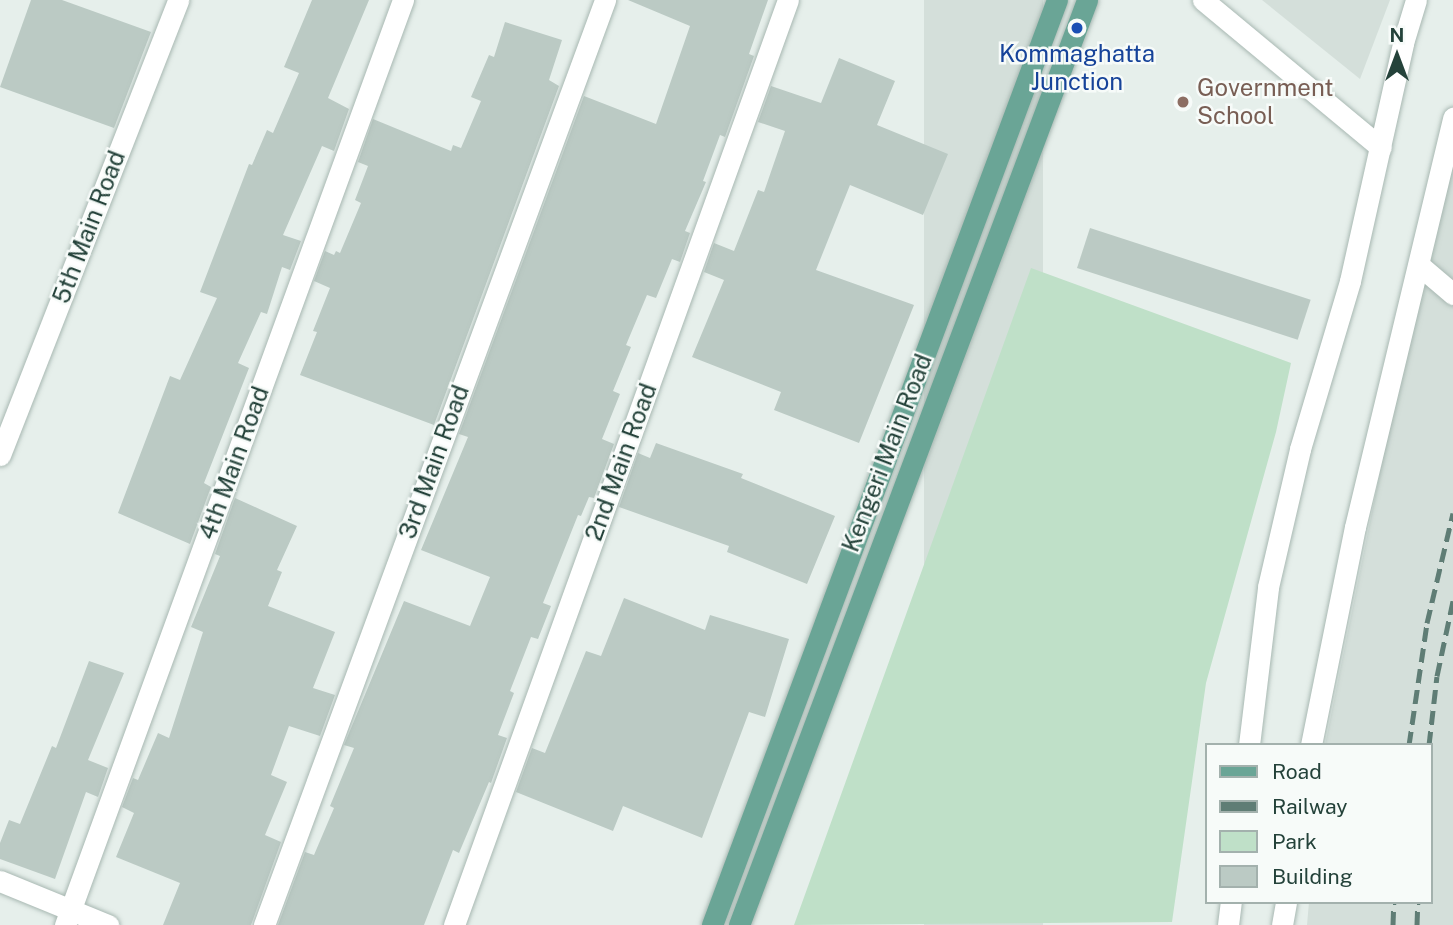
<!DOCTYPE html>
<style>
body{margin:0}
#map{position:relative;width:1453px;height:925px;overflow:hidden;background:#e6efeb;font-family:"Public Sans",sans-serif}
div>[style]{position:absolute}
.built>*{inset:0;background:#d4dfda;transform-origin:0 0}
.green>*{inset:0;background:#bfe0c8}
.building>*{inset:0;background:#bbcac4;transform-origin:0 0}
.roads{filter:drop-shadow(0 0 2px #a8b8b2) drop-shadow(0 0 2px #a8b8b2)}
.street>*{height:21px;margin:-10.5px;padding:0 10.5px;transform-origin:10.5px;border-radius:10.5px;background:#fff}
.secondary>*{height:21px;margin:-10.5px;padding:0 10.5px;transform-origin:10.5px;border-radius:10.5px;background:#fff}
.primary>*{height:21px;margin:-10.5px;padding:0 10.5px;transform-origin:10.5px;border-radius:10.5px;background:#6aa596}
.rail>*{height:5px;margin-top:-2.5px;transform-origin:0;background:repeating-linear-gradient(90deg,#5f7d75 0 14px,transparent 0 21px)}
.dots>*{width:19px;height:19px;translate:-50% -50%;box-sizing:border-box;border:4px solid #f7fbf9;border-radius:50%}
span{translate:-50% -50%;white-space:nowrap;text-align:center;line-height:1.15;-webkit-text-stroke:5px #f7fbf9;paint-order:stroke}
.transit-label{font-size:24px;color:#164399}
.education-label{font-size:24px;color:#785e54}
.left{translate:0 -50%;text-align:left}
.street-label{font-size:24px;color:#24423a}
.legend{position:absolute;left:1205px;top:743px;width:228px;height:161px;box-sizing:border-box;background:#f7fbf9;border:2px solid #a3b1ad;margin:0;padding:9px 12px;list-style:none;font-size:21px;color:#24423a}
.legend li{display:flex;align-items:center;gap:14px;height:35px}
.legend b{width:35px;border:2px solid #a3b1ad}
.north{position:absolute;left:1362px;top:21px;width:70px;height:70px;-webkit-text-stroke:5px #f7fbf9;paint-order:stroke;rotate:0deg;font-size:19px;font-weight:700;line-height:28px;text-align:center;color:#24423a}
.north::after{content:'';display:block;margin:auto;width:24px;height:32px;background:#24423a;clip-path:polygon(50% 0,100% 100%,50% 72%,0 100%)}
</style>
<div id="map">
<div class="built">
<i style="left:924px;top:0;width:119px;height:985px"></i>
<i style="clip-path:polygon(1262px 0,1390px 0,1360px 79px)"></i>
<i style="clip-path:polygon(1453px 110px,1453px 925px,1307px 925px,1309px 902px,1430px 902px,1430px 745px,1325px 745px)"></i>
</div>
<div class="green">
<i style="clip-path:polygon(1031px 268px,1291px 363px,1276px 432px,1206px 683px,1172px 922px,794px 925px)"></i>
</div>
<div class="building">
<i style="clip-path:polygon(31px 0,62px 0,151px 32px,114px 128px,0 87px)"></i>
<i style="clip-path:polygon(312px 0,369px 0,328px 98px,349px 109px,334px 151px,322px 146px,283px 235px,301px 241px,290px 270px,282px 267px,267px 314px,261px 312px,238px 363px,249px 368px,204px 483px,211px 487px,190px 544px,118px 513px,170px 376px,180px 380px,217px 298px,200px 292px,249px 164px,252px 165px,267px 130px,273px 133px,299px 73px,284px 67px)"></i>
<i style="clip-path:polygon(628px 0,768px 0,749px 54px,754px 56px,725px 137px,720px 135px,703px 181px,706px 182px,685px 231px,690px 233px,680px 262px,672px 259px,656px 298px,647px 295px,626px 345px,631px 347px,613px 391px,620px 394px,602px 439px,614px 444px,594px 498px,589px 497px,581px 516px,578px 515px,543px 603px,551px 606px,538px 639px,531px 637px,510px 691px,514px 693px,498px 735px,507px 738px,491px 783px,489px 782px,459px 853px,453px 850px,424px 925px,278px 925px,305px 852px,314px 855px,334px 808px,330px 806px,354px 748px,344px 745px,404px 601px,470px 626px,490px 577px,421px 550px,468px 437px,459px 434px,584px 96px,656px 124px,690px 26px)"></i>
<i style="clip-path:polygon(505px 22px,562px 40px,549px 80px,559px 86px,434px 425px,300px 375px,317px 332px,313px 331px,330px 288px,314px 281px,325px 251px,334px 255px,336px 251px,340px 253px,361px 203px,355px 200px,368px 166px,358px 162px,373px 119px,451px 151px,453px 145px,461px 148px,481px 101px,471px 97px,489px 55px,494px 57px)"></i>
<i style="clip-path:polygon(839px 58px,895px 81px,877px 125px,948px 154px,923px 215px,850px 185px,816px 270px,914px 305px,859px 443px,774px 410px,781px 392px,692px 357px,724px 280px,704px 272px,714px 243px,734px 251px,758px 190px,764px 192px,785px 131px,758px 122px,771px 86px,821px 103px)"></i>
<i style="left:1090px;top:228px;width:232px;height:42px;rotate:18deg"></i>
<i style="clip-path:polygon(656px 443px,743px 474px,741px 478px,835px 516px,807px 584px,727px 552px,729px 546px,619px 507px,638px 453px,650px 458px)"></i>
<i style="clip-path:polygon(235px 498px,297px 526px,277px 570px,282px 572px,268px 606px,335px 632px,313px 688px,335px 695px,320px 736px,289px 726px,271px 775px,287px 782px,265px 835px,281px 842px,251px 925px,163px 925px,180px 883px,116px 857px,134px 813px,122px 807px,133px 778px,138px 780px,158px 733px,169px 738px,203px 632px,191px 627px,220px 556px,215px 554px)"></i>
<i style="clip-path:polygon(624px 598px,705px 630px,710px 615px,789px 639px,765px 717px,749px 712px,702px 838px,623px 806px,613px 831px,516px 792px,532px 748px,545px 753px,586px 651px,601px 656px)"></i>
<i style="clip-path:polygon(89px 661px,124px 673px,88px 760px,108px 768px,98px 797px,86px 792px,55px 879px,0 859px,0 843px,9px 820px,20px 824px,52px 746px,56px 748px)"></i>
</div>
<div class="roads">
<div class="street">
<i style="left:1203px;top:0;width:231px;rotate:39.7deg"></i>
<i style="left:1419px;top:265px;width:45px;rotate:40.5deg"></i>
<i style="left:0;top:455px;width:489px;rotate:-68.6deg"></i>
<i style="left:0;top:881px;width:117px;rotate:22.2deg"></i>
<i style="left:65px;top:925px;width:985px;rotate:-69.93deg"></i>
<i style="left:264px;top:925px;width:986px;rotate:-69.76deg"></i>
<i style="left:454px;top:925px;width:983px;rotate:-70.15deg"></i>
</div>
<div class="secondary">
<i style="left:1249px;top:745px;width:159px;rotate:-83.1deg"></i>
<i style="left:1268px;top:587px;width:142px;rotate:-76.9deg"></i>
<i style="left:1300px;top:449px;width:175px;rotate:-73.4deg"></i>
<i style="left:1350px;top:281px;width:244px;rotate:-77.4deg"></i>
<i style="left:1403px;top:43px;width:45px;rotate:-73.2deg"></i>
<i style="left:1311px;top:745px;width:222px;rotate:-78.6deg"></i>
<i style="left:1355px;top:527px;width:421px;rotate:-76.5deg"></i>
<i style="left:1228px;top:925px;width:23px;rotate:-83deg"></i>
<i style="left:1282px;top:925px;width:23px;rotate:-80deg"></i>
</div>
<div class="primary">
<i style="left:712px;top:925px;width:987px;rotate:-69.55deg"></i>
<i style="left:739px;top:925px;width:988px;rotate:-69.38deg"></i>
</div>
</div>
<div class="rail">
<i style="left:1409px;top:745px;width:123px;rotate:-81.6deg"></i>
<i style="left:1427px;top:623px;width:113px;rotate:-76.7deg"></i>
<i style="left:1429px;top:745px;width:69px;rotate:-83.4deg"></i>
<i style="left:1437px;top:676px;width:77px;rotate:-78deg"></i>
<i style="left:1393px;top:925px;width:23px;rotate:-88deg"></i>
<i style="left:1417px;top:925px;width:23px;rotate:-88deg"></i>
</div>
<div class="dots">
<i style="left:1077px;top:28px;background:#1a4fb4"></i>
<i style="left:1183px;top:102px;background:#8d6e63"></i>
</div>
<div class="transit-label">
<span style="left:1077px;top:68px">Kommaghatta<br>Junction</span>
</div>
<div class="education-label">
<span class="left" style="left:1197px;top:102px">Government<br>School</span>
</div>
<div class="street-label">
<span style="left:89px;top:227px;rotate:-69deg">5th Main Road</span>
<span style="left:887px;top:453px;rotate:-69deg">Kengeri Main Road</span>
<span style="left:434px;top:462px;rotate:-70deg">3rd Main Road</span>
<span style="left:621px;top:462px;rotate:-70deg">2nd Main Road</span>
<span style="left:234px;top:463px;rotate:-70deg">4th Main Road</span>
</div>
<ul class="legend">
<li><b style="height:9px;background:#6aa596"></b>Road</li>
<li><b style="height:9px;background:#5f7d75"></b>Railway</li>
<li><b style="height:19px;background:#bfe0c8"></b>Park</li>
<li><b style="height:19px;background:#bbcac4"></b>Building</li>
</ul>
<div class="north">N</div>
</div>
